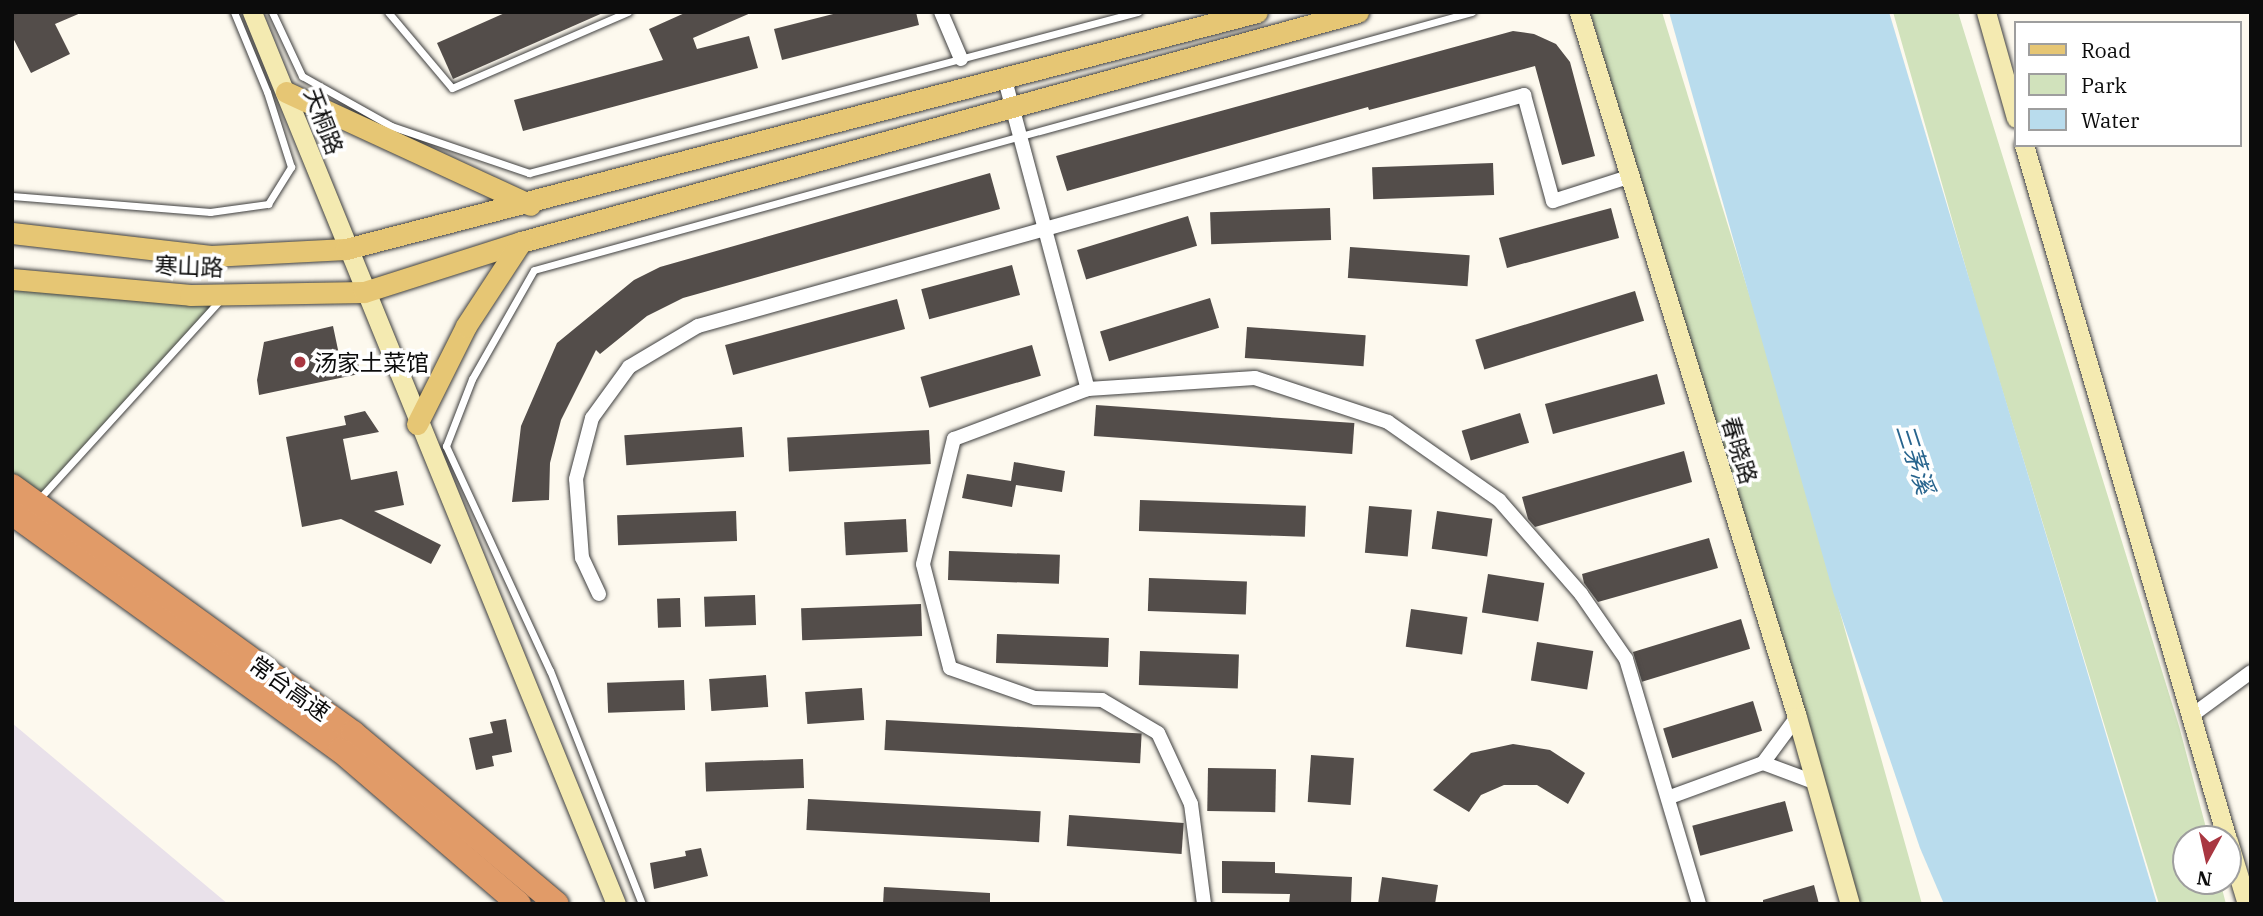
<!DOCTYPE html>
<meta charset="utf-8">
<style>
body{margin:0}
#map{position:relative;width:2263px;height:916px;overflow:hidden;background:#fdf9ee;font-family:"IBM Plex Serif","Noto Sans SC",serif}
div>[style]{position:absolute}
.industrial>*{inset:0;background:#e9e1ea}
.green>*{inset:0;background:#d1e2bc}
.water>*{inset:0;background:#b9dced}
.building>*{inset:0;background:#534d4a;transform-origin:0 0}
.roads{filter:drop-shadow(0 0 2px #3f3f3f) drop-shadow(0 0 2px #3f3f3f)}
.lane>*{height:7px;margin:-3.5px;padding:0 3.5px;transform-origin:3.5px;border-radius:3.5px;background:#fff}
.street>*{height:14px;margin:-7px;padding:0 7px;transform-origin:7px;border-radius:7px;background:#fff}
.secondary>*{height:19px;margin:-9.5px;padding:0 9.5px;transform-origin:9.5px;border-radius:9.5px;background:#f4eab1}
.primary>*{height:21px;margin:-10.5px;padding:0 10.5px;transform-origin:10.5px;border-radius:10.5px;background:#e6c674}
.highway>*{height:24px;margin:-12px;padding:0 12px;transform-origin:12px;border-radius:12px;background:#e19b68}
.dots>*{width:19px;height:19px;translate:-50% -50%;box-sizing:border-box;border:4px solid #fff;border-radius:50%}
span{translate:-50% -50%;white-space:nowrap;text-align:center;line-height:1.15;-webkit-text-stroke:7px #fff;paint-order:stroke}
.street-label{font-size:23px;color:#0c0c0c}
.poi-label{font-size:23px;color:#0c0c0c}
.left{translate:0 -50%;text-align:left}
.water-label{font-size:24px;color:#27648d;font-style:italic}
.frame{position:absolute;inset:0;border:14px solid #0c0c0c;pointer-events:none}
.legend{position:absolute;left:2014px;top:21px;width:228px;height:126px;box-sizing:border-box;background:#fff;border:2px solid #9e9e9e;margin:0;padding:9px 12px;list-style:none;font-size:21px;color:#0c0c0c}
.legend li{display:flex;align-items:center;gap:14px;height:35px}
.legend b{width:35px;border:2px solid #9e9e9e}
.north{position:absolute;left:2172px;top:825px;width:70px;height:70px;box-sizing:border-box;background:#fff;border:2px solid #9e9e9e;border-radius:50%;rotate:188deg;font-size:19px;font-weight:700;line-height:28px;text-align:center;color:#0c0c0c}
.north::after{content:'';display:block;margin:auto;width:24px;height:32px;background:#a93741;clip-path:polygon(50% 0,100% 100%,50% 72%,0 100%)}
</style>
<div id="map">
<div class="industrial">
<i style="clip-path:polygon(12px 723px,228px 904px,12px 904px)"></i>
</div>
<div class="green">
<i style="clip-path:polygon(1590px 12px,1662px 12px,1764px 342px,1922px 904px,1855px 904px)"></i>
<i style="clip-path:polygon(1893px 12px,1958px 12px,2179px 726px,2209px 839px,2186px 839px,2186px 881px,2220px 881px,2226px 904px,2159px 904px,1979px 314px)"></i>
<i style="clip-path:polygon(12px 279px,226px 294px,35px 503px,12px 486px)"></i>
</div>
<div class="water">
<i style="clip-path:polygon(1669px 12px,1889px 12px,2157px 904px,1944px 904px,1920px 848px,1833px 592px)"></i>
</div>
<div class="building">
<i style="clip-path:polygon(12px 12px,83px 12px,55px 24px,70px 54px,31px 73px,12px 36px)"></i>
<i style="clip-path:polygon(507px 12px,605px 12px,453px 79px,437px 43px)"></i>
<i style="clip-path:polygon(687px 12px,753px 12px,693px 38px,697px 49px,749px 36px,758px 68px,523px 131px,514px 100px,663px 60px,649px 29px)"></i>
<i style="clip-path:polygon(841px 12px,916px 12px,919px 25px,782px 60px,774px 29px)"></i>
<i style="clip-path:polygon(1513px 31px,1534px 34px,1556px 44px,1570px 62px,1595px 156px,1562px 165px,1535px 66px,1369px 110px,1368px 107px,1067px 191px,1056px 156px)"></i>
<i style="left:1493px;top:163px;width:32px;height:121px;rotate:88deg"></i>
<i style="clip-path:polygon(990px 173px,1000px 209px,683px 298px,647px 316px,600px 354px,596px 350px,561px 420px,550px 463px,549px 500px,512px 502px,521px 426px,557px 343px,634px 280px,660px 267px)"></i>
<i style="left:1330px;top:208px;width:32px;height:120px;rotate:88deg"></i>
<i style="left:1611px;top:208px;width:31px;height:116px;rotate:75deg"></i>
<i style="left:1188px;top:216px;width:31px;height:116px;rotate:73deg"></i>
<i style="left:1350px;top:247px;width:120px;height:31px;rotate:4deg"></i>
<i style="left:1012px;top:265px;width:31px;height:94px;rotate:75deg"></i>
<i style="left:1635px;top:291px;width:31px;height:167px;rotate:73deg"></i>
<i style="left:1210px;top:298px;width:31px;height:115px;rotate:73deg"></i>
<i style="left:897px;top:299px;width:31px;height:178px;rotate:75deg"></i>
<i style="clip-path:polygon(333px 326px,341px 364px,358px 360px,359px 374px,259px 395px,257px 380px,264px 342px)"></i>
<i style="left:1247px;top:327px;width:119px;height:31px;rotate:4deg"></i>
<i style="left:1032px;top:345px;width:32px;height:116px;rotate:74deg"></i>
<i style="left:1657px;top:374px;width:31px;height:116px;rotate:75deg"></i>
<i style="left:1096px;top:405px;width:259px;height:31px;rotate:4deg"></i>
<i style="clip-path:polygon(365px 411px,379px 432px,343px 439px,351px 480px,397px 471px,404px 505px,374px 511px,441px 545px,431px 564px,341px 519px,302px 527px,286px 437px,346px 425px,344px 416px)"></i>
<i style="left:1520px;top:413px;width:31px;height:61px;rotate:73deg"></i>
<i style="left:742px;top:427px;width:30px;height:118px;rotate:86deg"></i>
<i style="left:929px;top:430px;width:34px;height:142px;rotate:87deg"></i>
<i style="clip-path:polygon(1684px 451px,1692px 482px,1535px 527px,1528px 519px,1522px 497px)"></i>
<i style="clip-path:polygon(1014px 462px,1065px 471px,1062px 492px,1016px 485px,1012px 507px,962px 498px,967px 474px,1011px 481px)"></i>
<i style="left:1140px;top:500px;width:166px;height:31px;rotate:2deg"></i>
<i style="left:1369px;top:506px;width:43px;height:47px;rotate:5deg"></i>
<i style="left:736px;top:511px;width:30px;height:119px;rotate:88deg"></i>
<i style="left:1437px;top:511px;width:56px;height:38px;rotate:8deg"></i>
<i style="left:906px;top:519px;width:33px;height:62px;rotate:87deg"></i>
<i style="clip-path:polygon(1709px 538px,1718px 568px,1598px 602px,1584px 583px,1582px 574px)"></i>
<i style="left:949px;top:551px;width:111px;height:29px;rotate:2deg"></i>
<i style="left:1488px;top:574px;width:57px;height:39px;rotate:9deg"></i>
<i style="left:1149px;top:578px;width:98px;height:33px;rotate:2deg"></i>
<i style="left:755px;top:595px;width:30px;height:51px;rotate:88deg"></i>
<i style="left:680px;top:598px;width:29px;height:23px;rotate:88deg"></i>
<i style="left:921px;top:604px;width:32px;height:120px;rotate:88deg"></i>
<i style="left:1411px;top:609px;width:57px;height:38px;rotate:8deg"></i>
<i style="left:1741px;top:619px;width:31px;height:113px;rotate:73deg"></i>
<i style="left:997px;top:634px;width:112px;height:29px;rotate:2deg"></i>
<i style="left:1537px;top:642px;width:57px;height:39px;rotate:9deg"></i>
<i style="left:1140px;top:651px;width:99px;height:34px;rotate:2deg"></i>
<i style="left:766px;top:675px;width:32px;height:57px;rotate:86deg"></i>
<i style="left:684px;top:680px;width:30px;height:77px;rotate:88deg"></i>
<i style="left:862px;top:688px;width:32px;height:57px;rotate:86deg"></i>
<i style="left:1753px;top:701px;width:31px;height:94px;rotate:73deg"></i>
<i style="clip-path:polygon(506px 719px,512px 752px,492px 756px,494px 766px,476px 770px,469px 738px,493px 733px,490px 722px)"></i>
<i style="left:886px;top:720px;width:256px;height:30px;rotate:3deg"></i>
<i style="clip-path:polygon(1513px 744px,1550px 750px,1585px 773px,1568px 804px,1537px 785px,1504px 785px,1481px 795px,1469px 812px,1433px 790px,1471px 753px)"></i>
<i style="left:1311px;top:755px;width:43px;height:47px;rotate:4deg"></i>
<i style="left:803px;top:759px;width:29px;height:98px;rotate:88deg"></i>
<i style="left:1208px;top:768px;width:68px;height:43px;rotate:1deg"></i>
<i style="left:808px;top:799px;width:233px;height:31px;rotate:3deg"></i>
<i style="left:1785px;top:801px;width:31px;height:96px;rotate:75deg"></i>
<i style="left:1069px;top:815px;width:115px;height:31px;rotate:4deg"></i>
<i style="clip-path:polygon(701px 848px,708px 876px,654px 889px,650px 863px,686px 856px,685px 851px)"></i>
<i style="clip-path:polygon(1222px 861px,1275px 862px,1275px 873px,1352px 877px,1351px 904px,1289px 904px,1290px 894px,1222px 893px)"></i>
<i style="clip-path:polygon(1382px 877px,1438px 885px,1435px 904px,1378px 904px)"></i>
<i style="clip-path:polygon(1814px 885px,1819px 904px,1763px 904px,1763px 900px)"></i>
<i style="clip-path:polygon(884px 887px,990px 893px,990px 904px,883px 904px)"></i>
</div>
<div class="roads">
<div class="lane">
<i style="left:272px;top:12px;width:71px;rotate:64.9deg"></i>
<i style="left:302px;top:76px;width:102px;rotate:29.3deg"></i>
<i style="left:391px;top:126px;width:146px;rotate:18.8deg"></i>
<i style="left:529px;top:173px;width:630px;rotate:-14.81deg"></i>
<i style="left:388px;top:12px;width:99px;rotate:49.9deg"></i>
<i style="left:452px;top:88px;width:192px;rotate:-23.4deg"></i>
<i style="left:12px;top:196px;width:199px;rotate:4.6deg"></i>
<i style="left:210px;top:212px;width:59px;rotate:-7.9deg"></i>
<i style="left:268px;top:204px;width:44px;rotate:-58.1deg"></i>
<i style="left:291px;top:167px;width:79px;rotate:-107.7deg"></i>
<i style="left:267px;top:92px;width:87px;rotate:-112.4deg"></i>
<i style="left:39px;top:499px;width:272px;rotate:-47.7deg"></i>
<i style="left:642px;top:904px;width:251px;rotate:-111.5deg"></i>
<i style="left:550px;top:671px;width:248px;rotate:-114.8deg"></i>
<i style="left:446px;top:446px;width:72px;rotate:-68.8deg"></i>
<i style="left:472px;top:379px;width:125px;rotate:-60.4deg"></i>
<i style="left:534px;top:270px;width:973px;rotate:-15.38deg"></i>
</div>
<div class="street">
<i style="left:941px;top:12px;width:51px;rotate:66.9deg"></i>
<i style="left:1005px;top:80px;width:320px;rotate:75deg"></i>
<i style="left:599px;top:594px;width:40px;rotate:-115deg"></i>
<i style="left:582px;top:558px;width:79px;rotate:-94.3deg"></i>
<i style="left:576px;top:479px;width:63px;rotate:-75.3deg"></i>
<i style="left:592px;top:418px;width:63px;rotate:-54deg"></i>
<i style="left:629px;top:367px;width:80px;rotate:-30.7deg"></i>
<i style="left:698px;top:326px;width:858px;rotate:-15.62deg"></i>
<i style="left:1524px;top:95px;width:110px;rotate:74.7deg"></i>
<i style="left:1553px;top:201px;width:79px;rotate:-17.7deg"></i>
<i style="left:2191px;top:716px;width:74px;rotate:-36.3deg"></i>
<i style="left:1797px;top:717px;width:57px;rotate:126.5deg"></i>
<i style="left:1763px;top:763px;width:54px;rotate:20.4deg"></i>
<i style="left:1670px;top:797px;width:99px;rotate:-20.1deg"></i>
<i style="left:1204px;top:904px;width:101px;rotate:-97.4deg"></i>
<i style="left:1191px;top:804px;width:78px;rotate:-114.9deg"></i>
<i style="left:1158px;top:733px;width:65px;rotate:-149.5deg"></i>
<i style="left:1102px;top:700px;width:67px;rotate:-178.3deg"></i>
<i style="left:1035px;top:698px;width:90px;rotate:-160.6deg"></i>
<i style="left:950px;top:668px;width:107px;rotate:-104.6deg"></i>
<i style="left:923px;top:564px;width:129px;rotate:-76.1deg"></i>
<i style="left:954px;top:439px;width:143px;rotate:-20.5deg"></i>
<i style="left:1088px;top:389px;width:167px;rotate:-3.8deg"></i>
<i style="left:1255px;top:378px;width:140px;rotate:18.3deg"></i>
<i style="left:1388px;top:422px;width:136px;rotate:35.1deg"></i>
<i style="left:1499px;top:500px;width:125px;rotate:48.9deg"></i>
<i style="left:1581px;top:594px;width:79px;rotate:55.3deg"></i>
<i style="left:1626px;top:659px;width:256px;rotate:73.4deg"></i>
</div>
<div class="secondary">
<i style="left:252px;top:12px;width:963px;rotate:67.8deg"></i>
<i style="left:1579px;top:12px;width:738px;rotate:72.82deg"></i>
<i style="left:1797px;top:717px;width:194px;rotate:74.2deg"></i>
<i style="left:1986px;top:12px;width:110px;rotate:74.2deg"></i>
<i style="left:2024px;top:145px;width:723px;rotate:73.7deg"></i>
<i style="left:2228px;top:841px;width:66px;rotate:73.2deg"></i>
</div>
<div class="primary">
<i style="left:286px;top:92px;width:269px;rotate:24.8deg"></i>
<i style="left:12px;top:233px;width:200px;rotate:6.6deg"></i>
<i style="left:211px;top:256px;width:135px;rotate:-3deg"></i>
<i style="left:346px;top:249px;width:941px;rotate:-14.58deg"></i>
<i style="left:12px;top:279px;width:179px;rotate:5.1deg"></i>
<i style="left:190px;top:295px;width:174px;rotate:-1deg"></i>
<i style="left:364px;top:292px;width:165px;rotate:-17.7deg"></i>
<i style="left:521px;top:242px;width:868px;rotate:-15.37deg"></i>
<i style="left:417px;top:424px;width:110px;rotate:-63.4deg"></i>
<i style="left:466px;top:326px;width:100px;rotate:-56.8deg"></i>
</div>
<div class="highway">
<i style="left:12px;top:486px;width:421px;rotate:35.9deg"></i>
<i style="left:353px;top:733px;width:266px;rotate:40deg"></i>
<i style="left:12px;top:513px;width:405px;rotate:35.9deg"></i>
<i style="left:340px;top:750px;width:236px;rotate:40.7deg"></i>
</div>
</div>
<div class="dots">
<i style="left:300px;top:362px;background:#a93741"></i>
</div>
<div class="street-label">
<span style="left:324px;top:121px;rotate:69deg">天桐路</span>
<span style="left:189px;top:266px;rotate:2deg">寒山路</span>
<span style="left:1740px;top:450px;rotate:73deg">春晓路</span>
<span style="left:290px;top:688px;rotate:36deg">常台高速</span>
</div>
<div class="poi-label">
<span class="left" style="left:314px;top:362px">汤家土菜馆</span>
</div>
<div class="water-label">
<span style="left:1915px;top:459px;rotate:72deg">三茅溪</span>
</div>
<div class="frame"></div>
<ul class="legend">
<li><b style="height:9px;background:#e6c674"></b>Road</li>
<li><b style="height:19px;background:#d1e2bc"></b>Park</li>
<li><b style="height:19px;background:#b9dced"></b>Water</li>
</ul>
<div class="north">N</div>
</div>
